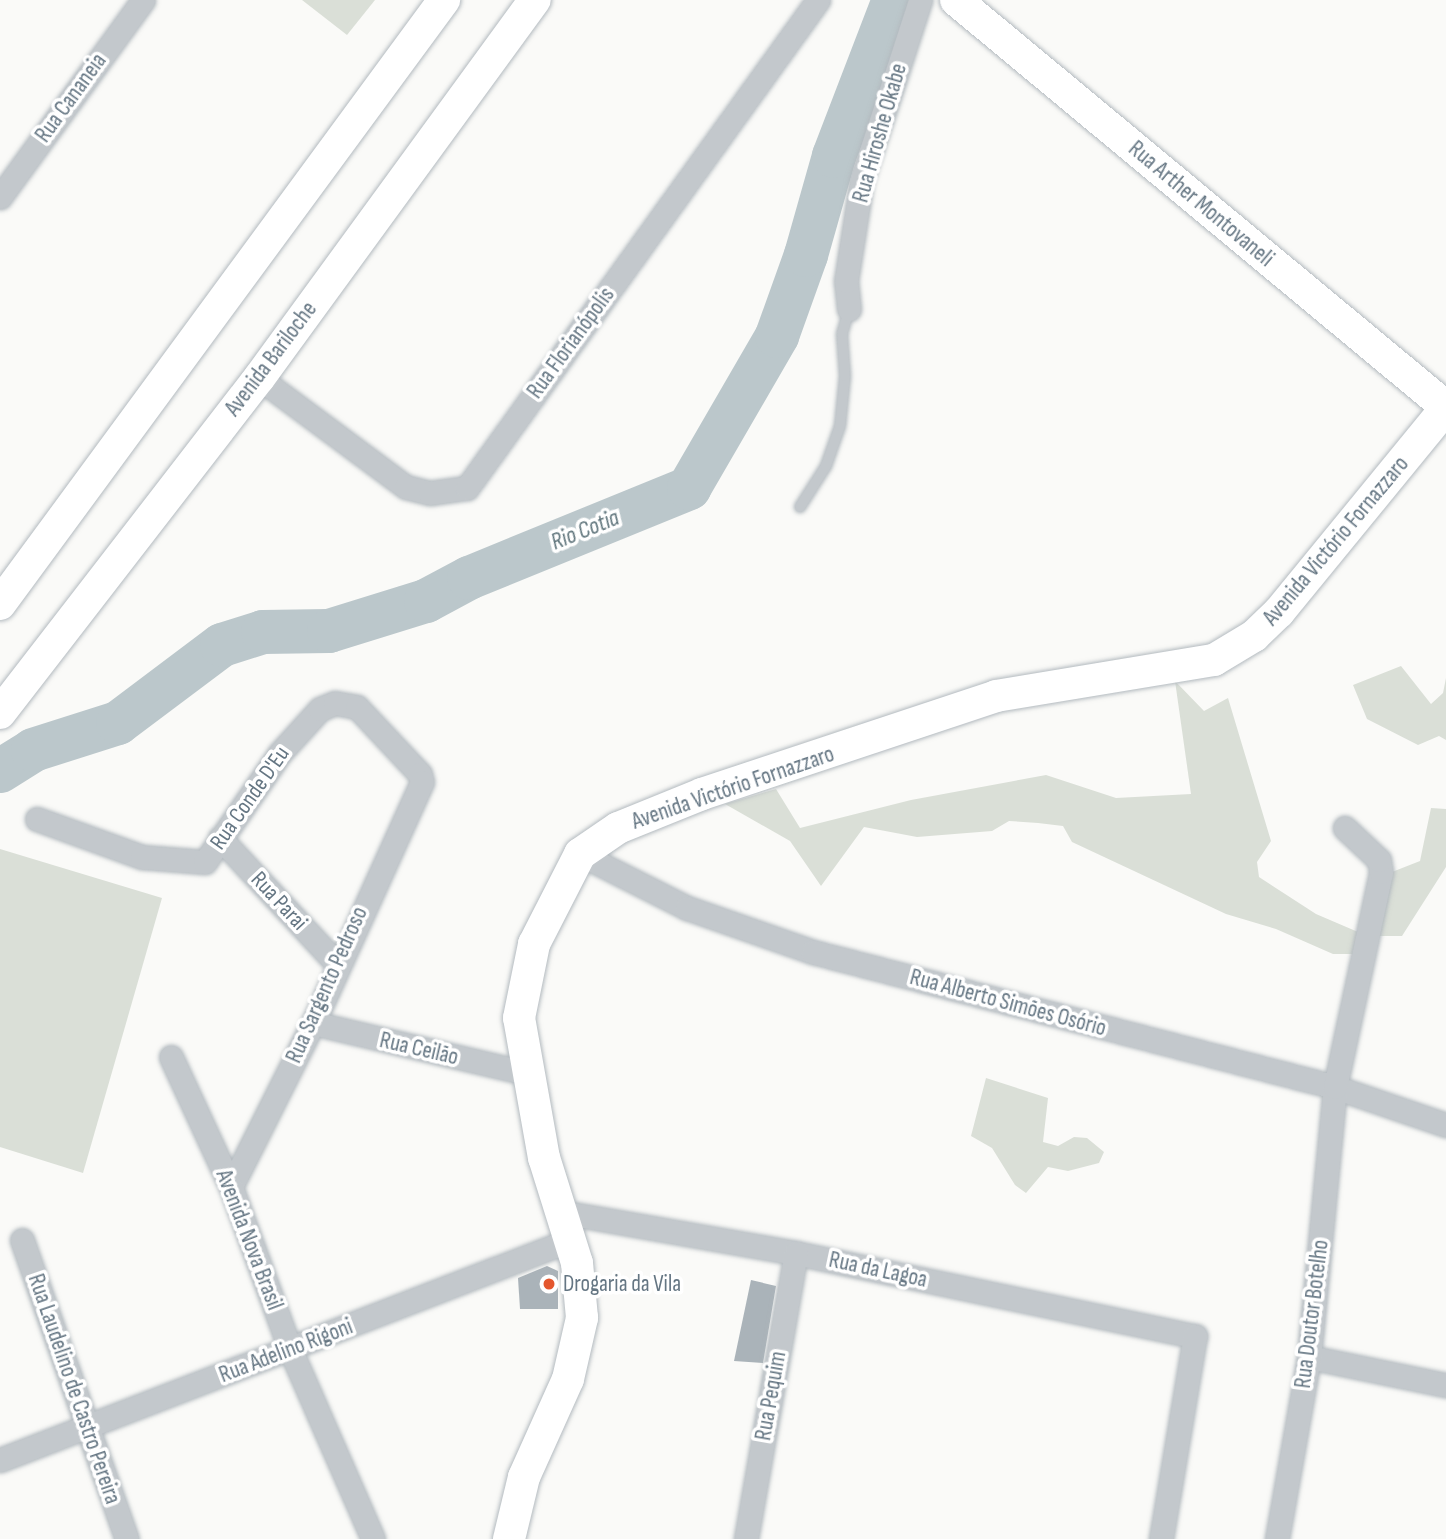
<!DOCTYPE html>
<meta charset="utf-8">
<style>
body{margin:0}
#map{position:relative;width:1446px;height:1539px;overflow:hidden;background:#fafaf8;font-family:"Sofia Sans Condensed",sans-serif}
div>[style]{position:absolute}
.green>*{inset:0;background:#dadfd7}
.river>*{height:44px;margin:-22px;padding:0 22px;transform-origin:22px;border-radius:22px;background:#bbc7cb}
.building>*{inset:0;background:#aab3b9}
.roads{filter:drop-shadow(0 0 2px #b3babf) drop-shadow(0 0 2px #b3babf)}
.lane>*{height:10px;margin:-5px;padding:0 5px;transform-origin:5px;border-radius:5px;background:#c3c8cc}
.street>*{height:23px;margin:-11.5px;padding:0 11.5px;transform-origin:11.5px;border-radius:11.5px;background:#c3c8cc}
.secondary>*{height:32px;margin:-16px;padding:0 16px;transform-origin:16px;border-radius:16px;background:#fff}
.dots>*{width:19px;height:19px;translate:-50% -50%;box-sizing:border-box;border:4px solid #fff;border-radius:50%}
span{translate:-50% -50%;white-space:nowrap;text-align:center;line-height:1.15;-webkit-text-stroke:7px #fff;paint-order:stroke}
.street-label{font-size:23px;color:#657683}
.poi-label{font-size:23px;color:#657683}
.left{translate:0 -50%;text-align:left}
.water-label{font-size:24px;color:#60757c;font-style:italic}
</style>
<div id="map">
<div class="green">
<i style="clip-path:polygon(302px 0,375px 0,347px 35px)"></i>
<i style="clip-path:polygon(1401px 666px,1431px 704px,1443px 693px,1446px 678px,1446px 740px,1439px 736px,1418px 745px,1367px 719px,1353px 685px)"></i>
<i style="clip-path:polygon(1175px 681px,1204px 711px,1228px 698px,1271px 841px,1257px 862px,1259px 877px,1316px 914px,1358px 932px,1354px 954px,1333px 954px,1276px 929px,1226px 914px,1072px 842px,1063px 826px,1038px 823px,1009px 821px,992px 831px,917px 837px,864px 827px,821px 886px,790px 841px,725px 804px,776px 789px,800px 828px,911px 800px,1046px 775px,1116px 798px,1191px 794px)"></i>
<i style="clip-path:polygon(1431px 808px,1446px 809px,1446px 867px,1402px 936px,1376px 936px,1392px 872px,1420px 861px)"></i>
<i style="clip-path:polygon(0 849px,162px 898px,83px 1173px,0 1147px)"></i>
<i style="clip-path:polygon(986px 1078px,1048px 1098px,1043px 1142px,1058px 1146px,1074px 1137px,1087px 1138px,1104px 1152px,1099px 1163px,1068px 1171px,1048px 1167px,1026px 1193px,1015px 1185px,992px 1148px,971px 1136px)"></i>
</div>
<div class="river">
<i style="left:0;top:771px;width:39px;rotate:-32deg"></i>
<i style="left:33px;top:750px;width:89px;rotate:-17.6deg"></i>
<i style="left:118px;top:723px;width:130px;rotate:-36.9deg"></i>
<i style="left:222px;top:645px;width:43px;rotate:-17.6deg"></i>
<i style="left:263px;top:632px;width:66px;rotate:-0.9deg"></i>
<i style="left:329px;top:631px;width:102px;rotate:-17.2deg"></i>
<i style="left:426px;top:601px;width:49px;rotate:-28.1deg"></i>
<i style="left:469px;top:578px;width:238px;rotate:-22.2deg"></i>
<i style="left:689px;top:488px;width:176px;rotate:-59.9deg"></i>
<i style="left:777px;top:336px;width:86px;rotate:-70.3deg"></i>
<i style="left:806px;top:255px;width:103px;rotate:-74.2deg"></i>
<i style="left:834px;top:156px;width:167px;rotate:-69deg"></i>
</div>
<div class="building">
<i style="clip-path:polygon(547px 1266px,558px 1271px,558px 1309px,520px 1309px,518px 1278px)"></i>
<i style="clip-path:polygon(751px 1280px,776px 1286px,763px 1363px,734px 1361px)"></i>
</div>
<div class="roads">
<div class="lane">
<i style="left:800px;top:507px;width:49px;rotate:-57.6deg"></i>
<i style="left:826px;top:466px;width:42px;rotate:-70.7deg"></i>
<i style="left:840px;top:426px;width:50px;rotate:-84.3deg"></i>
<i style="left:845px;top:376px;width:42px;rotate:-94.1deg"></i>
<i style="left:842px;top:334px;width:26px;rotate:-74deg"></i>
</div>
<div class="street">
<i style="left:0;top:197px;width:243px;rotate:-54deg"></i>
<i style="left:849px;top:309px;width:28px;rotate:-96deg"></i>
<i style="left:846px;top:281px;width:103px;rotate:-81.1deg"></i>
<i style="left:862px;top:179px;width:188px;rotate:-72deg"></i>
<i style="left:259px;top:378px;width:183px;rotate:36.6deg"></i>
<i style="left:406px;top:487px;width:25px;rotate:14deg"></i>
<i style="left:430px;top:493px;width:37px;rotate:-8deg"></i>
<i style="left:467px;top:488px;width:601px;rotate:-54.27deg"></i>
<i style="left:37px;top:819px;width:112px;rotate:19.9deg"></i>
<i style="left:142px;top:857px;width:63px;rotate:4.5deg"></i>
<i style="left:205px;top:862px;width:132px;rotate:-55.5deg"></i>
<i style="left:280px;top:753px;width:59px;rotate:-47.7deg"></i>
<i style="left:320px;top:709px;width:16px;rotate:-22deg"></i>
<i style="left:335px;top:703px;width:22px;rotate:10deg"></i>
<i style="left:357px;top:707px;width:92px;rotate:46.8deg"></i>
<i style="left:420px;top:774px;width:8px;rotate:76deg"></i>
<i style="left:422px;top:782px;width:265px;rotate:114.3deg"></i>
<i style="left:313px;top:1023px;width:183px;rotate:116.6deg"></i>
<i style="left:220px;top:838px;width:173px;rotate:47.1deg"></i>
<i style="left:580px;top:854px;width:120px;rotate:26.8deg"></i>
<i style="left:687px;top:908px;width:133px;rotate:19.2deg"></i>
<i style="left:813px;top:952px;width:539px;rotate:14.5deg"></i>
<i style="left:1335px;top:1087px;width:117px;rotate:18.9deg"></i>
<i style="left:313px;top:1023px;width:220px;rotate:13.2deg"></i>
<i style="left:171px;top:1057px;width:143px;rotate:65.2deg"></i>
<i style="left:231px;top:1187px;width:172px;rotate:70deg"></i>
<i style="left:290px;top:1349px;width:207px;rotate:66.4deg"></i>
<i style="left:561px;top:1212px;width:239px;rotate:9.9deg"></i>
<i style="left:796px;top:1253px;width:408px;rotate:11.8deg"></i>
<i style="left:1195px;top:1336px;width:206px;rotate:99.5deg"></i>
<i style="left:22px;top:1240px;width:317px;rotate:70.7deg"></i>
<i style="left:1309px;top:1357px;width:140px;rotate:11.6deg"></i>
<i style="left:0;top:1460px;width:611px;rotate:-21.1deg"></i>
<i style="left:746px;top:1539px;width:290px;rotate:-80.1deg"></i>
<i style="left:1277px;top:1539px;width:185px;rotate:-80deg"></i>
<i style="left:1309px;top:1357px;width:271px;rotate:-84.5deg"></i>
<i style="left:1335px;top:1087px;width:220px;rotate:-77.9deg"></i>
<i style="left:1381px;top:872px;width:12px;rotate:-99deg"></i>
<i style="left:1379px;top:860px;width:47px;rotate:-136.7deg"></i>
</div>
<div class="secondary">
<i style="left:956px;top:0;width:637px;rotate:39.71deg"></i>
<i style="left:0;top:604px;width:750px;rotate:-53.68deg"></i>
<i style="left:0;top:713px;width:423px;rotate:-52.3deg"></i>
<i style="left:259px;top:378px;width:468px;rotate:-53.9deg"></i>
<i style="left:509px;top:1539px;width:64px;rotate:-76.4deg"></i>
<i style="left:524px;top:1477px;width:107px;rotate:-65.8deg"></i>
<i style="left:568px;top:1379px;width:63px;rotate:-77.1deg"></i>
<i style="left:582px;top:1318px;width:55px;rotate:-95.2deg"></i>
<i style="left:577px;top:1263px;width:110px;rotate:-107.4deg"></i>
<i style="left:544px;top:1158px;width:142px;rotate:-100.1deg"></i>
<i style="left:519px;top:1018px;width:76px;rotate:-78.5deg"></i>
<i style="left:534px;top:944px;width:101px;rotate:-62.9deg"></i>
<i style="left:580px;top:854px;width:46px;rotate:-34.4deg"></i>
<i style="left:618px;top:828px;width:91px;rotate:-22deg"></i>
<i style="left:702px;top:794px;width:310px;rotate:-18.4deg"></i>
<i style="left:996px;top:696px;width:221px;rotate:-9.4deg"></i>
<i style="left:1214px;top:660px;width:47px;rotate:-31deg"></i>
<i style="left:1254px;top:636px;width:35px;rotate:-44deg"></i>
<i style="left:1279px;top:612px;width:264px;rotate:-50.7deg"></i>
</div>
</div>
<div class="dots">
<i style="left:549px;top:1284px;background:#e4572e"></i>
</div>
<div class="street-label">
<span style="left:71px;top:98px;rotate:-54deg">Rua Cananeia</span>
<span style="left:880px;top:133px;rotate:-74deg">Rua Hiroshe Okabe</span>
<span style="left:1201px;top:204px;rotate:40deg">Rua Arther Montovaneli</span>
<span style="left:571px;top:343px;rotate:-54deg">Rua Florianópolis</span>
<span style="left:271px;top:359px;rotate:-53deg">Avenida Bariloche</span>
<span style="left:1336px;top:541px;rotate:-50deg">Avenida Victório Fornazzaro</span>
<span style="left:733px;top:788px;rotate:-19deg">Avenida Victório Fornazzaro</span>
<span style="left:250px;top:798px;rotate:-55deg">Rua Conde D'Eu</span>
<span style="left:279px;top:901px;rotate:47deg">Rua Parai</span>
<span style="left:327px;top:985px;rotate:-66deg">Rua Sargento Pedroso</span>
<span style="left:1008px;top:1003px;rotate:15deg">Rua Alberto Simões Osório</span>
<span style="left:419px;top:1049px;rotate:13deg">Rua Ceilão</span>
<span style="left:249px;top:1240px;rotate:69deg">Avenida Nova Brasil</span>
<span style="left:878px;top:1270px;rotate:12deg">Rua da Lagoa</span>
<span style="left:1312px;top:1314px;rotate:-83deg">Rua Doutor Botelho</span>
<span style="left:286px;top:1351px;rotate:-21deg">Rua Adelino Rigoni</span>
<span style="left:74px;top:1389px;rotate:71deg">Rua Laudelino de Castro Pereira</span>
<span style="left:771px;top:1396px;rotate:-80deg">Rua Pequim</span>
</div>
<div class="poi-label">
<span class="left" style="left:563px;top:1284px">Drogaria da Vila</span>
</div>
<div class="water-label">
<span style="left:585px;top:530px;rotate:-22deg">Rio Cotia</span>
</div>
</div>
